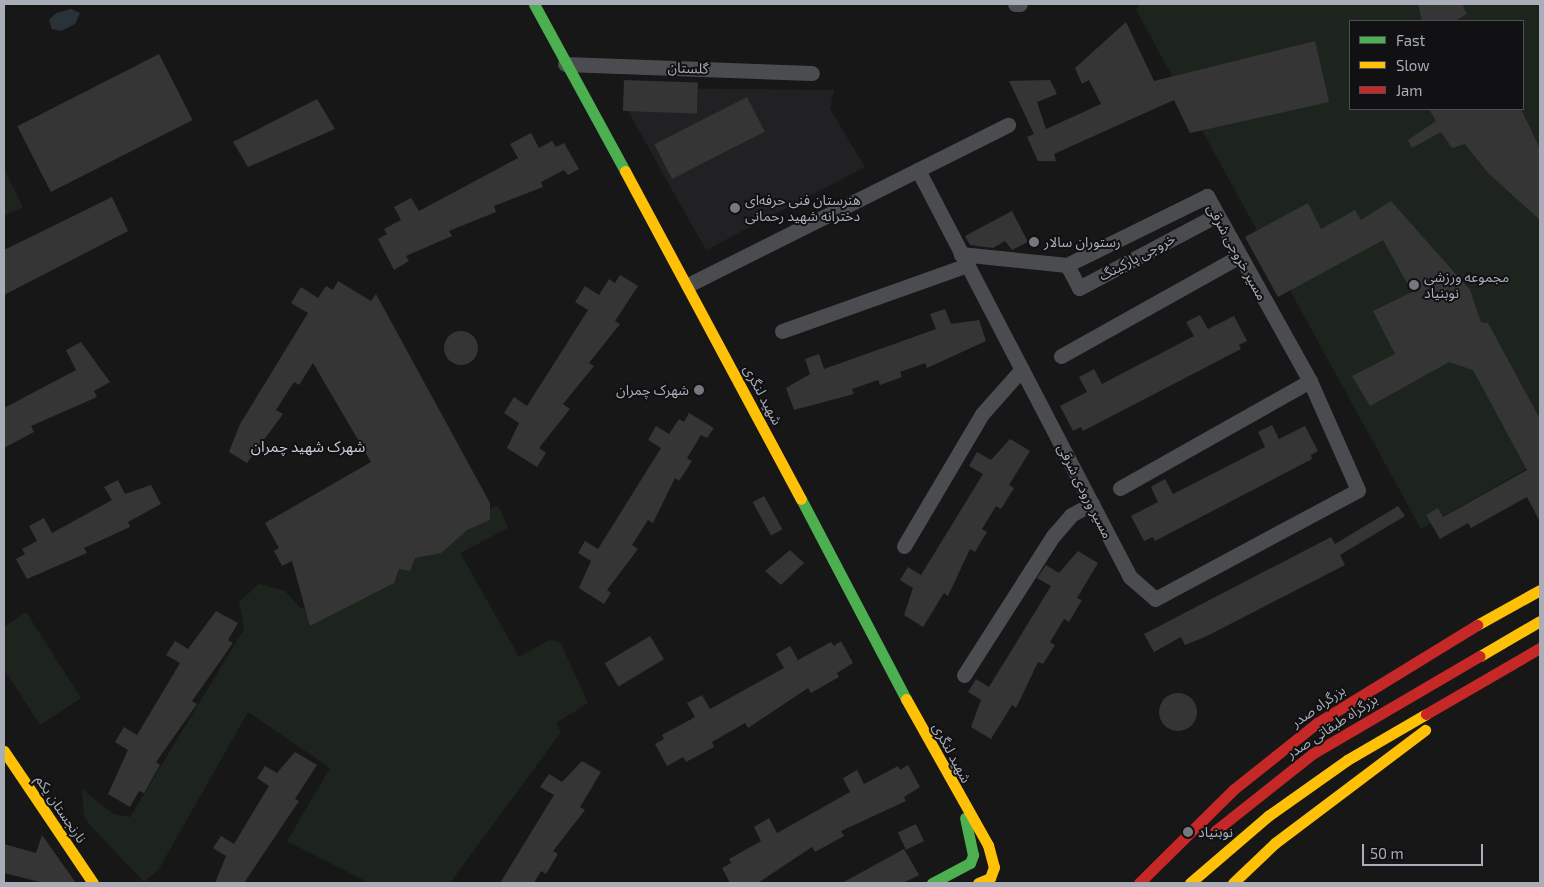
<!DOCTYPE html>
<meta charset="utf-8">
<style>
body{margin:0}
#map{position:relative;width:1544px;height:887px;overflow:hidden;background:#171717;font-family:"Exo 2","Noto Sans Arabic",sans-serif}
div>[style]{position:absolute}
.built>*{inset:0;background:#212123}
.green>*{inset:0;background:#1d241e}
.water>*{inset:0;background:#2a3239}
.building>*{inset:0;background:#353536;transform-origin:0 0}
.round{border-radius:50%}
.street>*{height:15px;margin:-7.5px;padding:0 7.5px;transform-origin:7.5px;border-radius:7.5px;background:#4b4c50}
.fast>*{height:11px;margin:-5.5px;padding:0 5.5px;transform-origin:5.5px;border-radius:5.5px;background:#4caf50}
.slow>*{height:11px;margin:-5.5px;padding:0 5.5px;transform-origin:5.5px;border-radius:5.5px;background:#ffc107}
.jam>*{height:11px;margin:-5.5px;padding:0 5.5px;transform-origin:5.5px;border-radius:5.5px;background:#c62828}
.dots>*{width:14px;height:14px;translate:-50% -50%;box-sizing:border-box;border:2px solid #111113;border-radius:50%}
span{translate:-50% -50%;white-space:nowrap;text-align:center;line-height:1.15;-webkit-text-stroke:4px #111113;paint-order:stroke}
.street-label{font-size:14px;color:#a8adb8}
.poi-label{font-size:14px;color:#a8adb8}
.left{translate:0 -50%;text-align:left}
.right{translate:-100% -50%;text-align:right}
.neighbourhood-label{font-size:15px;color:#c9ccd4}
.frame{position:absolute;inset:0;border:5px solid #a8adb8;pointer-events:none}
.legend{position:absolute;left:1349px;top:20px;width:175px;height:90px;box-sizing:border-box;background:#111113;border:1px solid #4d4f55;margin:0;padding:6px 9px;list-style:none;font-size:15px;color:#a8adb8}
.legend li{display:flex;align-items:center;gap:10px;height:25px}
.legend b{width:25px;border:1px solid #4d4f55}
.scale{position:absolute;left:1362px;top:844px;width:121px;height:22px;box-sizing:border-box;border:2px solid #a8adb8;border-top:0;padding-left:6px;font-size:15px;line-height:18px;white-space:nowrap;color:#a8adb8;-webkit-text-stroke:4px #111113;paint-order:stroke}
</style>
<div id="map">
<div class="built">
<i style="clip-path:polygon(629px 88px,834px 90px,830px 109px,865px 167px,706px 250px,629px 113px)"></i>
</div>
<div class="green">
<i style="clip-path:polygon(evenodd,1141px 4px,1540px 4px,1540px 461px,1421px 529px,1136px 10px,1141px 4px,1350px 21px,1523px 21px,1523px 109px,1350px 109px,1350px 21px)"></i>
<i style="clip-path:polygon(4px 169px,23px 207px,4px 216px)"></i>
<i style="clip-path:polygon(498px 505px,508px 528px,460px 553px,519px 657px,549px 640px,560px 642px,588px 703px,556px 723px,561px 732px,450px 883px,369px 883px,287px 841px,330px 768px,248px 712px,159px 869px,144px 882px,91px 826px,84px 816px,82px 789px,113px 814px,130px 817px,244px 629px,239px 602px,259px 584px,285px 591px,301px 609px)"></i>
<i style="clip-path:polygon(26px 612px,81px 698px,40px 725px,4px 669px,4px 627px)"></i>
</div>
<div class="water">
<i style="clip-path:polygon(71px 9px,80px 13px,75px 24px,61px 31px,52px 29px,49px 20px,56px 13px)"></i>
</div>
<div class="building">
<i style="clip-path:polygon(1418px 4px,1462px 4px,1467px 14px,1455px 21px,1422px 21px)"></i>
<i style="clip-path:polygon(1126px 22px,1154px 81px,1315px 41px,1329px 102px,1190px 133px,1174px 100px,1054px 154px,1056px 161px,1038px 161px,1027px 137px,1034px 134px,1009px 81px,1050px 80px,1057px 94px,1037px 102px,1046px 129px,1101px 104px,1089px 80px,1082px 84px,1075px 68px)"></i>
<i style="left:159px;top:54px;width:74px;height:159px;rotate:63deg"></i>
<i style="left:624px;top:80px;width:74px;height:31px;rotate:2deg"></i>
<i style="left:747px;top:97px;width:39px;height:104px;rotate:63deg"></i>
<i style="clip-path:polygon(317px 99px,335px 129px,248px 167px,233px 142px)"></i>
<i style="clip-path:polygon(1429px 109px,1521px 109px,1540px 149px,1540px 220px,1488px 173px,1465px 144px,1452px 148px,1441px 132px,1412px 148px,1408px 140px,1436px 121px)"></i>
<i style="clip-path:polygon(531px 133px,539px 148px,552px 141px,556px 147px,564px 143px,579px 169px,568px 175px,564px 170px,541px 182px,543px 187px,494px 206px,496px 212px,449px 231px,452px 236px,406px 256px,409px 261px,394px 270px,378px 239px,387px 234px,384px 229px,401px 220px,394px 207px,411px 198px,419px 211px,518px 158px,510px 144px)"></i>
<i style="clip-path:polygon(112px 197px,128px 231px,4px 295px,4px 250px)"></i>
<i style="clip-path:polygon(1391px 201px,1470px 290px,1481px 322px,1488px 323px,1540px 419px,1540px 522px,1527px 497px,1471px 528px,1468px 523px,1440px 539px,1426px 515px,1438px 508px,1443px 517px,1527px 470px,1473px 370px,1449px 362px,1370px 406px,1352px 376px,1395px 354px,1373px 311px,1412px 292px,1383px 240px,1278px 297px,1245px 237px,1308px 203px,1321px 229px,1355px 210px,1361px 220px)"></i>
<i style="clip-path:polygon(1012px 211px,1028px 242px,1012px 250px,1005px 241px,993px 248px,970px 245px,965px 236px)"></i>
<i style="clip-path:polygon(620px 275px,638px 286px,615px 321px,620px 324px,589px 363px,594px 366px,563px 404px,570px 409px,539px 448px,546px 453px,537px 467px,507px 448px,519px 423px,504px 413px,514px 397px,527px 406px,588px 310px,575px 302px,585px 286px,599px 295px,609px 279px,615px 283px)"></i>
<i style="clip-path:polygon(338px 281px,371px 301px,376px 294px,490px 503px,490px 520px,467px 530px,441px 553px,415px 558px,410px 571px,399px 569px,394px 583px,310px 626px,292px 561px,282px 566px,274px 551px,279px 548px,265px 523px,371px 462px,313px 363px,299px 385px,294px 382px,276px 410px,283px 414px,247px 463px,229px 452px,240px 424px,308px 313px,291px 303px,301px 287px,318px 298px,326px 286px,333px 290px)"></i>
<i style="clip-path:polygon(945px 309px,951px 324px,979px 320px,986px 341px,927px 368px,925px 363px,900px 372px,902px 377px,880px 385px,878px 380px,852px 389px,854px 394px,794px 410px,786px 388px,810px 374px,805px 359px,819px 354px,824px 369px,936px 329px,930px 314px)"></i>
<i style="clip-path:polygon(1200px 315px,1208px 329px,1234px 316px,1247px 341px,1239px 345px,1241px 349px,1083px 431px,1081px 427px,1073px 431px,1060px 406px,1087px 392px,1079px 377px,1094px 369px,1102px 384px,1194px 336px,1186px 322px)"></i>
<i class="round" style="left:444px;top:331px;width:34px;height:34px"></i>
<i style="clip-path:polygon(81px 342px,110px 382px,94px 391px,97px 397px,31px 426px,34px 432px,4px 448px,4px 408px,76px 370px,66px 350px)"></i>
<i style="clip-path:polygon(689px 413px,714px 428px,707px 438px,701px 435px,687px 458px,692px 461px,679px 481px,675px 478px,653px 523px,648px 520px,632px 545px,638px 549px,607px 590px,611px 593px,604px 604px,579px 588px,591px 561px,578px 553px,585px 541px,598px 549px,661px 448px,648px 440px,656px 426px,669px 434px,679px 419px,684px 422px)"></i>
<i style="clip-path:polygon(1272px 425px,1279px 439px,1305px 426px,1318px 451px,1311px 455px,1312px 459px,1155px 541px,1153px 537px,1144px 541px,1131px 516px,1158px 502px,1151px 487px,1165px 479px,1173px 494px,1265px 447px,1258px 432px)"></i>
<i style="clip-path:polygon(1010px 439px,1030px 451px,1009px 485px,1014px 488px,1001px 509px,996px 506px,982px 529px,987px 532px,975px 552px,970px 549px,948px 596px,944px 593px,923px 627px,904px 615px,913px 588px,900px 580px,908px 567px,921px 575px,983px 474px,969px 466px,977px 452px,991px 460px)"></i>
<i style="clip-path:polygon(118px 480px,125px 494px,151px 485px,161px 504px,128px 522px,130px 527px,84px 548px,87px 553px,27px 579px,16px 559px,25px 554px,22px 549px,37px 541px,29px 526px,44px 518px,52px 533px,112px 500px,104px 487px)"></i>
<i style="left:764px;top:496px;width:38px;height:13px;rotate:61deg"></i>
<i style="clip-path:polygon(1398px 506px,1405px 516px,1340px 555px,1345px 565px,1207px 636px,1185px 645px,1181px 637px,1154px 652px,1144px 634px,1331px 537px,1335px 544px)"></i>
<i style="clip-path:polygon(790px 550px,804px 563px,781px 585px,765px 571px)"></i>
<i style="clip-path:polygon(1078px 551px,1098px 563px,1077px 598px,1082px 600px,1069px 622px,1064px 619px,1050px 642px,1055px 645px,1043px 664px,1038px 662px,1016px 708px,1012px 705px,991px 739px,971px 727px,981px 700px,968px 692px,976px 679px,989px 687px,1051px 586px,1037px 578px,1046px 565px,1059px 573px)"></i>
<i style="clip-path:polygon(216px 611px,238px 623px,228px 640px,233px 643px,192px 701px,197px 704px,156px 762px,160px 765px,144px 793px,139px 791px,130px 807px,108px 794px,128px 750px,115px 742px,124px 727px,137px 735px,180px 663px,166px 655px,175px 641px,188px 649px)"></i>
<i style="left:650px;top:636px;width:27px;height:53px;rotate:59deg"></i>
<i style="clip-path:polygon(841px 641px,853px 663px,837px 673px,839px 677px,811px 693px,808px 688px,748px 728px,745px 723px,712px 742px,714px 747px,686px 762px,683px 757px,667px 766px,655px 744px,664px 739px,662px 735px,695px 717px,687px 703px,702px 695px,710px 709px,784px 668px,776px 654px,790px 646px,798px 660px,831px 642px,834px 646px)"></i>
<i class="round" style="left:1159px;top:693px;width:38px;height:38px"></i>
<i style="clip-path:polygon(295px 752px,317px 765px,295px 799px,299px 801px,244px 883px,215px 883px,226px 856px,213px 848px,221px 836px,234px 844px,269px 786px,257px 778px,265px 766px,277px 773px)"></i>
<i style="clip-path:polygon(582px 761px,601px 772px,580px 807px,585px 810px,553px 851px,558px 854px,546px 874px,541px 871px,534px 883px,500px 883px,554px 795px,540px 787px,549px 774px,562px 782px)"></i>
<i style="clip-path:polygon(908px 765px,920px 787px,904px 797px,906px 801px,841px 831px,844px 836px,815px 852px,812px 847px,758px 883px,730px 883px,722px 868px,731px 863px,729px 859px,761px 841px,754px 827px,769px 818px,777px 833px,850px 792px,843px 778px,857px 770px,864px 784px,898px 766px,900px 770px)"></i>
<i style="left:916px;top:824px;width:19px;height:20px;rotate:65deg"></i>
<i style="clip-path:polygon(42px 835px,76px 883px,44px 883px,4px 873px,4px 844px,36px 853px)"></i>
<i style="clip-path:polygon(904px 849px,919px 875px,903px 883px,842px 883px)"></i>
</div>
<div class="street">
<i style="left:1015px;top:4px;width:5px"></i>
<i style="left:565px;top:64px;width:247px;rotate:2.1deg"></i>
<i style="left:918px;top:170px;width:377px;rotate:62.5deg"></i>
<i style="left:1092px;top:504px;width:82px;rotate:62.5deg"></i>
<i style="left:1130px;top:577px;width:33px;rotate:41deg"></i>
<i style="left:1155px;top:599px;width:230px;rotate:-28.2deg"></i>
<i style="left:1358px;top:490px;width:119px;rotate:-113.8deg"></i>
<i style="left:1310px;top:381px;width:212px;rotate:-119.1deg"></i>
<i style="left:1207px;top:196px;width:156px;rotate:153.8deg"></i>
<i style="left:1067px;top:265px;width:107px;rotate:-174.1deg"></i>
<i style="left:1067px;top:265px;width:26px;rotate:62deg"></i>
<i style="left:1079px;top:288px;width:156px;rotate:-27.9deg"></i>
<i style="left:688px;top:285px;width:358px;rotate:-26.6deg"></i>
<i style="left:782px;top:331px;width:196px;rotate:-19.6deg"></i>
<i style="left:1061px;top:356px;width:203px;rotate:-29.2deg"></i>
<i style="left:1120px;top:488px;width:218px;rotate:-29.4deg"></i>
<i style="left:904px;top:546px;width:153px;rotate:-59.4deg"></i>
<i style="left:982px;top:414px;width:60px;rotate:-48.4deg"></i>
<i style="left:964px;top:675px;width:165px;rotate:-57.4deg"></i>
<i style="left:1053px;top:536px;width:28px;rotate:-49deg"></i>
<i style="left:1071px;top:515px;width:24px;rotate:-28deg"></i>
</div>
<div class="fast">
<i style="left:534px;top:4px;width:190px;rotate:61.4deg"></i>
<i style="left:801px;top:499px;width:226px;rotate:62.3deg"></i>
<i style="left:932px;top:883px;width:43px;rotate:-27.8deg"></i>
<i style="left:970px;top:863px;width:9px;rotate:-69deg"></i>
<i style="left:973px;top:855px;width:38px;rotate:-102deg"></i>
</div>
<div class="slow">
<i style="left:625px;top:171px;width:372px;rotate:61.8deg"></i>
<i style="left:1477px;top:625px;width:72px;rotate:-29.1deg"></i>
<i style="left:1480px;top:656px;width:69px;rotate:-30.3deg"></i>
<i style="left:906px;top:699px;width:167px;rotate:60.7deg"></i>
<i style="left:988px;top:845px;width:23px;rotate:75deg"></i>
<i style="left:994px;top:867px;width:12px;rotate:110deg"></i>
<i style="left:990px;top:878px;width:13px;rotate:157deg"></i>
<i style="left:4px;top:751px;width:159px;rotate:56deg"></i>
<i style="left:1190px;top:883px;width:103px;rotate:-40.7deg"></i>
<i style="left:1268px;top:816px;width:97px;rotate:-35.3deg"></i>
<i style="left:1347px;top:760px;width:91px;rotate:-30.2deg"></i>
<i style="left:1233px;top:883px;width:58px;rotate:-43.6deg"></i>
<i style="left:1275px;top:843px;width:188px;rotate:-37deg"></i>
</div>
<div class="jam">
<i style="left:1426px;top:714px;width:132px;rotate:-30.1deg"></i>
<i style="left:1215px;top:831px;width:124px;rotate:-38.4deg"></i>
<i style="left:1312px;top:754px;width:194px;rotate:-30.3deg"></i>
<i style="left:1139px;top:883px;width:134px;rotate:-44.7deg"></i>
<i style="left:1234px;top:789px;width:106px;rotate:-38.5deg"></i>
<i style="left:1317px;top:723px;width:188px;rotate:-31.5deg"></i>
</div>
<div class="dots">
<i style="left:735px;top:208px;background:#757880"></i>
<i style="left:1034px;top:242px;background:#757880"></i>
<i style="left:1414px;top:285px;background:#757880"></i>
<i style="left:699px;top:390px;background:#757880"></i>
<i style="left:1188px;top:832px;background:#757880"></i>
</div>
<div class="street-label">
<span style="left:688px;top:68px;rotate:2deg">گلستان</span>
<span style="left:1237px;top:252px;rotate:61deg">مسیر خروجی شرقی</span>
<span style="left:1137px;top:257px;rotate:-28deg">خروجی پارکینگ</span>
<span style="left:763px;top:395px;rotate:62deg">شهید لنگری</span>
<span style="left:1085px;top:491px;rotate:63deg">مسیر ورودی شرقی</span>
<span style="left:1318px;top:706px;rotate:-35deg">بزرگراه صدر</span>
<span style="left:1332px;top:726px;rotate:-33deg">بزرگراه طبقاتی صدر</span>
<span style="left:952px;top:753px;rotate:62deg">شهید لنگری</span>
<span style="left:61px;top:809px;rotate:56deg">نارنجستان یکم</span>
</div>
<div class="poi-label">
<span class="left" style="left:745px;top:208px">هنرستان فنی حرفه‌ای<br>دخترانه شهید رحمانی</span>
<span class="left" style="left:1044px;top:242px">رستوران سالار</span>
<span class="left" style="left:1424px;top:285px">مجموعه ورزشی<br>نوبنیاد</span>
<span class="right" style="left:689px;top:390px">شهرک چمران</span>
<span class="left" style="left:1198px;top:832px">نوبنیاد</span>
</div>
<div class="neighbourhood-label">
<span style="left:308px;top:447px">شهرک شهید چمران</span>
</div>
<div class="frame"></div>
<ul class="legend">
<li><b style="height:6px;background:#4caf50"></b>Fast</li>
<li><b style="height:6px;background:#ffc107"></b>Slow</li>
<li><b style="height:6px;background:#c62828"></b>Jam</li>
</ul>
<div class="scale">50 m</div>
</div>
